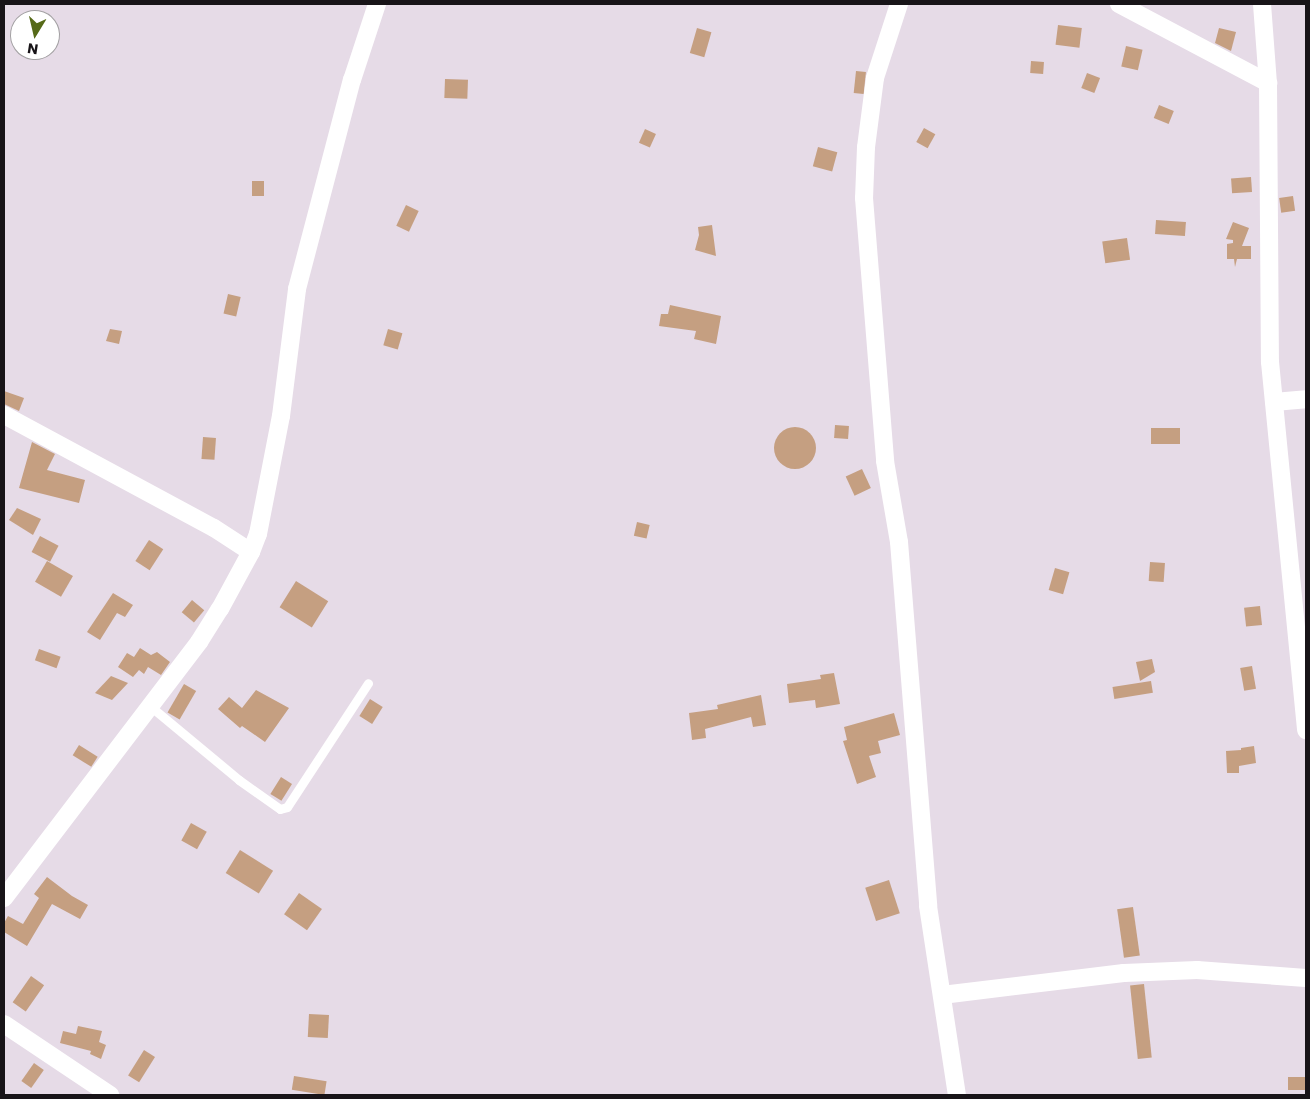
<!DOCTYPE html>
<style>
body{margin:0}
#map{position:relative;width:1310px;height:1099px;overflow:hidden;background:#e6dbe7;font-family:Poppins,sans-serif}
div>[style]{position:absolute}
.building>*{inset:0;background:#c59f81;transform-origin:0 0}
.round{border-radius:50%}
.service>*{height:9px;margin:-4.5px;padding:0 4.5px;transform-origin:4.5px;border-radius:4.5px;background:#fff}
.minor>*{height:18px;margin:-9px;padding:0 9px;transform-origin:9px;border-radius:9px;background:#fff}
span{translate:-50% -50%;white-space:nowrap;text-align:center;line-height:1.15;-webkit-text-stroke:4px #fff;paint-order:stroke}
.frame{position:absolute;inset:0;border:5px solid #181418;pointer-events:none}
.north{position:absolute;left:10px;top:10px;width:50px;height:50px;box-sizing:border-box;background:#fff;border:1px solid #a3a1a3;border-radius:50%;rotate:189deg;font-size:14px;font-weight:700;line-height:20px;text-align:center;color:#181418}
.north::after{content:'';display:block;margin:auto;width:18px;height:22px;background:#566a18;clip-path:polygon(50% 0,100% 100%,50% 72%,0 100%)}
</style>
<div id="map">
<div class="building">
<i style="left:1058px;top:25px;width:24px;height:20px;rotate:7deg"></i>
<i style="left:697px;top:28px;width:15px;height:26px;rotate:16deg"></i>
<i style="clip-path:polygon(1219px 28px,1236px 32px,1231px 51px,1215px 43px)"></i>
<i style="left:1126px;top:46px;width:17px;height:21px;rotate:13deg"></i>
<i style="left:1031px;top:61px;width:13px;height:12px;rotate:4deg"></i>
<i style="left:856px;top:71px;width:10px;height:22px;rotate:6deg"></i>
<i style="left:1087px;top:73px;width:14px;height:16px;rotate:21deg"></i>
<i style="left:445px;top:79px;width:23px;height:19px;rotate:2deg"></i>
<i style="left:1159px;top:105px;width:16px;height:14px;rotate:22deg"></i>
<i style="left:924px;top:128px;width:13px;height:16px;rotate:29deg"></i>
<i style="left:645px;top:129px;width:12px;height:15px;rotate:24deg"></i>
<i style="left:818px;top:147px;width:20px;height:20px;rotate:15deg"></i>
<i style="left:1251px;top:177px;width:15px;height:20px;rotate:86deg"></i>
<i style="left:252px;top:181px;width:12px;height:15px"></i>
<i style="left:1293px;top:196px;width:15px;height:14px;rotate:82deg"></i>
<i style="left:406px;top:205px;width:14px;height:23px;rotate:25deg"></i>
<i style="left:1156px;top:220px;width:30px;height:14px;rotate:4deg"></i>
<i style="clip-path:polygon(1233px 222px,1249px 228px,1242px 246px,1251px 246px,1251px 259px,1237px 259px,1235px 267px,1234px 259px,1227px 259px,1227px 244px,1233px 243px,1233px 240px,1226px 239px)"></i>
<i style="clip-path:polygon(712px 225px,716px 256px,695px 250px,699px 235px,698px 227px)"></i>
<i style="left:1127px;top:238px;width:22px;height:25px;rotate:82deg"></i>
<i style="left:228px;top:294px;width:13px;height:20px;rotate:13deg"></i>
<i style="clip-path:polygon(670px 305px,721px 316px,716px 344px,694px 339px,696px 331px,659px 326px,661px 314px,668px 314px)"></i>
<i style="clip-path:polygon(110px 329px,122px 331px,119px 344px,106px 341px)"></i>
<i style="left:388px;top:329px;width:15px;height:17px;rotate:16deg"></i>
<i style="clip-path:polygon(4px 391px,24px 398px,19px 411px,4px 404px)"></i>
<i style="left:835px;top:425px;width:14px;height:13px;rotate:4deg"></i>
<i class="round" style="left:774px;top:427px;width:42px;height:42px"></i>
<i style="left:1180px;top:428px;width:16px;height:29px;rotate:90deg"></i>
<i style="left:203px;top:437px;width:13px;height:22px;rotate:4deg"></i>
<i style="clip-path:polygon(32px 442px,55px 454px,47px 470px,85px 480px,79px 503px,19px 488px)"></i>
<i style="left:862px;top:469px;width:21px;height:18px;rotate:65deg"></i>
<i style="clip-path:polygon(17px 508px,41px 519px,33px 535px,9px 520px)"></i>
<i style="left:637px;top:522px;width:13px;height:14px;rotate:13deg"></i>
<i style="left:40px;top:536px;width:21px;height:18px;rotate:28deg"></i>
<i style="left:149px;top:540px;width:17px;height:25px;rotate:33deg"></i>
<i style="left:47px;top:561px;width:30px;height:24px;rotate:30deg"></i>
<i style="left:1150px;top:562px;width:15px;height:19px;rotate:4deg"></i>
<i style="left:1055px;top:568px;width:15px;height:23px;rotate:16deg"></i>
<i style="left:296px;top:581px;width:38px;height:31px;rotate:32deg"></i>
<i style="clip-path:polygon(113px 593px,133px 605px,125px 617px,117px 613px,100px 640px,87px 632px)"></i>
<i style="left:192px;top:600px;width:16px;height:16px;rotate:40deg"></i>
<i style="left:1260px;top:606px;width:19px;height:16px;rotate:84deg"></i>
<i style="clip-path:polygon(140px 648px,151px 655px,157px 652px,170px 662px,161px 675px,148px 667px,144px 674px,139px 670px,133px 677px,118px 667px,127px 653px,134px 657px)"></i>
<i style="left:39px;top:649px;width:23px;height:12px;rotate:20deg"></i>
<i style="clip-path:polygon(1152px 659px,1155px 672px,1140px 681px,1136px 662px)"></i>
<i style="left:1252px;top:666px;width:23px;height:12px;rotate:80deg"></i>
<i style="clip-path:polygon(834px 673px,840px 704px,816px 708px,815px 700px,789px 703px,787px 684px,821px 679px,820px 675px)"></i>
<i style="clip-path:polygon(111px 676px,128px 683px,112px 700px,95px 693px)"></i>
<i style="left:1151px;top:681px;width:12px;height:39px;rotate:81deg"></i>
<i style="left:184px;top:684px;width:14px;height:33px;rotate:30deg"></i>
<i style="clip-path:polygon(256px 690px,289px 708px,265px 742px,242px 726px,240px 728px,218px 709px,229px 697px,242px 708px)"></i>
<i style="clip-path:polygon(761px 695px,766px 725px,753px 727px,751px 717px,705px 729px,706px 738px,692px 740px,689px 713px,718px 709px,717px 705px)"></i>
<i style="left:370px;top:699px;width:15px;height:20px;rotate:32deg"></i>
<i style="clip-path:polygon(894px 713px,900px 735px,878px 741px,881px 753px,869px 756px,876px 777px,857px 784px,843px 741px,847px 740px,844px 727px)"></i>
<i style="left:79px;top:745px;width:22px;height:12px;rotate:32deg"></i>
<i style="clip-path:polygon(1254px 746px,1256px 763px,1239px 766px,1239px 773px,1227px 773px,1226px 751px,1241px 750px,1241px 748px)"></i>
<i style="left:281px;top:777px;width:13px;height:20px;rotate:32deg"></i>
<i style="left:191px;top:823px;width:18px;height:20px;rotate:29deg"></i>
<i style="left:240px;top:850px;width:39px;height:27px;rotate:32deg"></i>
<i style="clip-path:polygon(47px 877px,72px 896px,88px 905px,80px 919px,52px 904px,27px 946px,4px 932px,4px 923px,8px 916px,23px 924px,39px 898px,34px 894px)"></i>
<i style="left:889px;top:880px;width:35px;height:25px;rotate:72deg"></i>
<i style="left:299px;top:893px;width:28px;height:26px;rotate:35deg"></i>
<i style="left:1133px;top:907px;width:49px;height:16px;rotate:82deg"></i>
<i style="left:31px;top:976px;width:16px;height:32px;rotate:35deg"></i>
<i style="left:1144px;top:984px;width:74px;height:14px;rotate:84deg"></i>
<i style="left:309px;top:1014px;width:20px;height:23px;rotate:3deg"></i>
<i style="clip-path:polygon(78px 1026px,102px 1031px,99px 1042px,106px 1045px,101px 1059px,90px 1054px,91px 1051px,60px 1043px,63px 1031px,76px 1034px)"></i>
<i style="left:144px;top:1050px;width:13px;height:30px;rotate:32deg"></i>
<i style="left:34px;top:1063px;width:12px;height:22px;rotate:35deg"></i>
<i style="left:294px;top:1076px;width:33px;height:14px;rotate:9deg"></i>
<i style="left:1288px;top:1077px;width:18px;height:13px"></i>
</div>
<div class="service">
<i style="left:150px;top:706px;width:116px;rotate:39.7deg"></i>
<i style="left:239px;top:780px;width:50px;rotate:35.3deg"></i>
<i style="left:280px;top:809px;width:7px;rotate:-16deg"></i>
<i style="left:287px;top:807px;width:148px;rotate:-56.8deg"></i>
</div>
<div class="minor">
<i style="left:899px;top:4px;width:78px;rotate:108deg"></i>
<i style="left:875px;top:78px;width:70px;rotate:97.4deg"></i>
<i style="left:866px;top:147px;width:51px;rotate:92.2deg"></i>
<i style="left:864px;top:198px;width:264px;rotate:85.4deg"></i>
<i style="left:885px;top:461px;width:82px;rotate:80.2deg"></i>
<i style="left:899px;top:542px;width:365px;rotate:85.4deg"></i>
<i style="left:928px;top:906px;width:191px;rotate:81.3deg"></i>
<i style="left:1119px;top:4px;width:169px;rotate:27.9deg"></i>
<i style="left:1262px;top:4px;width:79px;rotate:85.7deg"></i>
<i style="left:1268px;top:83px;width:279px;rotate:89.6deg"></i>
<i style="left:1270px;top:362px;width:370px;rotate:84.4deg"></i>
<i style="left:1274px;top:402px;width:32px;rotate:-5deg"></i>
<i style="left:4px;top:415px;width:238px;rotate:28.3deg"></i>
<i style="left:214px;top:528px;width:44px;rotate:33deg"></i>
<i style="left:4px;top:898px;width:322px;rotate:-52.7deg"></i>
<i style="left:199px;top:642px;width:39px;rotate:-58deg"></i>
<i style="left:220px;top:609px;width:65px;rotate:-61.5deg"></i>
<i style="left:251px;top:552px;width:19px;rotate:-69deg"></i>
<i style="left:258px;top:534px;width:120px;rotate:-79deg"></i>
<i style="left:281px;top:416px;width:128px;rotate:-82.8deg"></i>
<i style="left:297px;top:289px;width:216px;rotate:-75.3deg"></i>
<i style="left:352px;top:80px;width:80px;rotate:-71.8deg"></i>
<i style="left:942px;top:995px;width:183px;rotate:-6.9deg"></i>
<i style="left:1124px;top:973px;width:73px;rotate:-2.4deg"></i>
<i style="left:1197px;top:970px;width:109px;rotate:4.2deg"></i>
<i style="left:4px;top:1024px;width:128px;rotate:33.8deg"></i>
</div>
<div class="frame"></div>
<div class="north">N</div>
</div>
